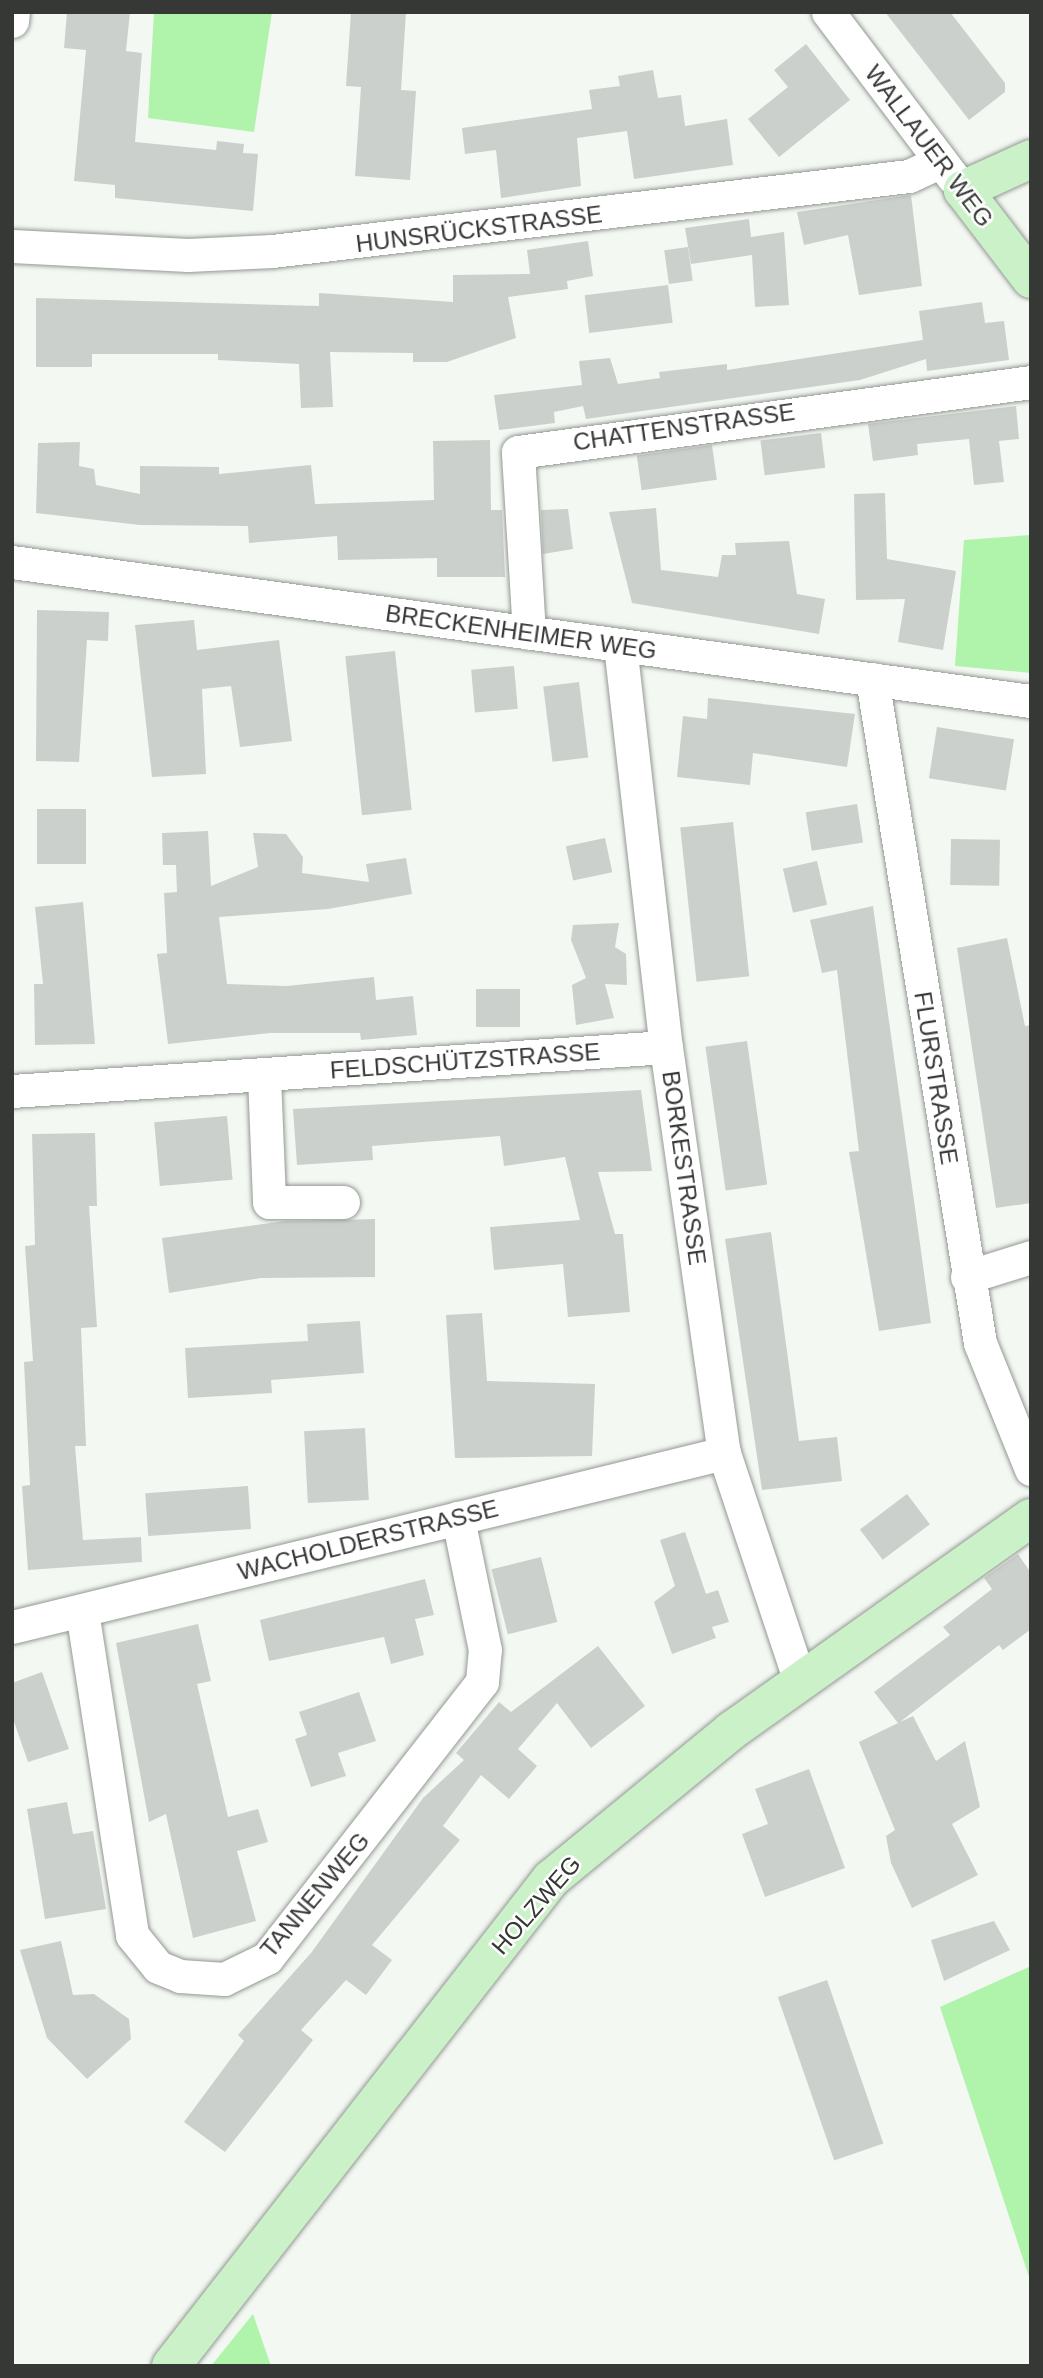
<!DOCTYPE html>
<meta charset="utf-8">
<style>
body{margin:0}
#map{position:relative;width:1043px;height:2378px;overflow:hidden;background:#f3f8f3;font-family:Helvetica,sans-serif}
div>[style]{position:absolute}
.green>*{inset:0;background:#b0f3ab}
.building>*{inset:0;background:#ccd0cc;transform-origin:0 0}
.roads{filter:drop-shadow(0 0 2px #949893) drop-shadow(0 0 2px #949893)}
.minor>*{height:33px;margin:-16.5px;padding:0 16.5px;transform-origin:16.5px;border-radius:16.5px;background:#fff}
.major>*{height:38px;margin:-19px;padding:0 19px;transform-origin:19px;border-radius:19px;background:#cbf1c8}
span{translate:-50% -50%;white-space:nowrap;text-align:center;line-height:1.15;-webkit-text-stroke:5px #fff;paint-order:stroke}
.street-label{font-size:24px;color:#363836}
.frame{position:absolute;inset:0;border:14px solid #363836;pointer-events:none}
</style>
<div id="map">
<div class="green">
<i style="clip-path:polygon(154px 12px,272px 12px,254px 132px,148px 118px)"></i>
<i style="clip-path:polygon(1031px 535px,1031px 673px,955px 666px,964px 540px)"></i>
<i style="clip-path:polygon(1031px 1966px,1031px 2283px,940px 2007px)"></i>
<i style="clip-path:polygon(253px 2314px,271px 2366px,211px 2366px)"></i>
</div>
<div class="building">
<i style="clip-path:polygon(67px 12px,130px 12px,126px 51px,142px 53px,135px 142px,216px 150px,217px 141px,244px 144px,243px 153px,258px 154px,253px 211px,115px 198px,115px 185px,74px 181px,86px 50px,64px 48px)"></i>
<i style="clip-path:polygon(351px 12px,406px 12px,401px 90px,416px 91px,410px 180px,355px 176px,361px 87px,346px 86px)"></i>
<i style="clip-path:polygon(885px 12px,950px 12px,1005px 83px,1005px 92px,969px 120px)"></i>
<i style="clip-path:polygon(806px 44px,850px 100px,779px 157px,748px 119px,788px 87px,774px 70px)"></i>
<i style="clip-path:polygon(653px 70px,658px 98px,681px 95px,685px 126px,727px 119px,733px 165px,634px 179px,627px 131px,577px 138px,581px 186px,501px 198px,496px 150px,465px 154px,462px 128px,592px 109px,589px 90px,620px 86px,618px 76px)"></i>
<i style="clip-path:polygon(911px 195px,922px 286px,859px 295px,848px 235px,804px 245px,797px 212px)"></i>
<i style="clip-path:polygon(749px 219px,751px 237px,784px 232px,789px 305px,755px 307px,752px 255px,691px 264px,685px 228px)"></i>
<i style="clip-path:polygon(588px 241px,593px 276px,567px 281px,568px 289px,508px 297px,516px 338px,447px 362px,413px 362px,413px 353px,330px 352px,333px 407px,301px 408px,299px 364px,218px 360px,218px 354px,92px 354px,92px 367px,36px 367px,36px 298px,319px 306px,319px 293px,453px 302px,453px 275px,530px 274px,527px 250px)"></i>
<i style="left:688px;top:247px;width:34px;height:24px;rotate:82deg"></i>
<i style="left:668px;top:285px;width:38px;height:84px;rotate:83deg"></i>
<i style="clip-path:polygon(982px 302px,985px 323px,1004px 321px,1009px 360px,927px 371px,926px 359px,860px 380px,586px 419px,583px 406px,554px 412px,555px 423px,499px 430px,494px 395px,582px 385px,579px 361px,610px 358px,618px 384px,660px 378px,659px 372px,727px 364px,727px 370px,923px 340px,919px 311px)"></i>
<i style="clip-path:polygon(1016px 406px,1019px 439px,999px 441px,1004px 482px,974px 485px,969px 439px,917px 444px,918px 455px,873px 461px,868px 424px)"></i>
<i style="left:821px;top:433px;width:35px;height:61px;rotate:83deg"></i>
<i style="clip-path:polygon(490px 440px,491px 510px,502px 510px,505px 577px,437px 577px,437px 558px,338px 560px,337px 536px,249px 543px,248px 526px,140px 525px,36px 513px,38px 443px,80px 442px,79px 466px,94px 469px,96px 485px,140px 494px,140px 466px,219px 467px,219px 474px,311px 465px,315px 504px,434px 500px,433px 441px)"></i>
<i style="left:712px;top:445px;width:35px;height:76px;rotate:82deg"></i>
<i style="clip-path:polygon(885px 493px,887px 559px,956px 571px,943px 650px,898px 642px,905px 599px,856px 600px,854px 494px)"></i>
<i style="clip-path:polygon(656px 508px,661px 570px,718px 577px,722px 555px,736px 555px,735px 543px,789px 541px,797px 594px,825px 599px,819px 634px,632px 603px,609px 512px)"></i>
<i style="clip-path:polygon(568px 509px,573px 549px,543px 554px,541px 510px)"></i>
<i style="clip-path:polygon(37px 610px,109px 612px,108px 641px,87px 640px,79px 762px,36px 761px)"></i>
<i style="clip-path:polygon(194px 620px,197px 650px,279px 640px,292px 741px,240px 747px,231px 686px,202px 689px,206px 774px,152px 777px,135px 625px)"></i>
<i style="left:395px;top:651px;width:160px;height:50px;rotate:84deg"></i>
<i style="left:514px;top:666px;width:43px;height:43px;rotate:85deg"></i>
<i style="left:579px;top:682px;width:76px;height:36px;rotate:83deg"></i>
<i style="clip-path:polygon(708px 698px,855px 714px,847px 767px,753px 753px,750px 785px,677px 777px,683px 716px,707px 719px)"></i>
<i style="left:937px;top:727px;width:78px;height:52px;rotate:9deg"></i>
<i style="left:857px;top:804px;width:39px;height:52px;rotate:81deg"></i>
<i style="left:37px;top:809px;width:49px;height:55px"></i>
<i style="left:733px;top:822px;width:155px;height:53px;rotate:84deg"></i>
<i style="clip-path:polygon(208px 831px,211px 886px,258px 867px,253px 833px,286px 834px,303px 857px,302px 873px,369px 882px,366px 864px,406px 858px,412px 894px,328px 909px,219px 917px,227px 984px,287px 986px,374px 977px,376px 1000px,413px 996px,417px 1035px,361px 1040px,360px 1033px,270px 1033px,168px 1044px,157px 954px,167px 953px,164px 893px,177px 892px,176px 865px,163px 865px,162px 833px)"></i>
<i style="left:605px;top:838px;width:35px;height:40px;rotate:78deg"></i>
<i style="left:951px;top:839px;width:49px;height:46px;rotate:1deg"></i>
<i style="left:817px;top:861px;width:45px;height:35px;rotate:77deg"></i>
<i style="clip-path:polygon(83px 902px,95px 1044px,35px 1045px,34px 984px,43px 984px,35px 907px)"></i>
<i style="clip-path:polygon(873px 906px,931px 1323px,879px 1331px,849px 1152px,859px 1151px,837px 970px,822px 973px,810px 920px)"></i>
<i style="clip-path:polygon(619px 923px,615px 947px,626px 954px,627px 985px,605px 984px,614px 1018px,576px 1025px,572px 985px,586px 978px,571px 940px,573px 925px)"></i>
<i style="clip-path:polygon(1007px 938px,1025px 1026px,1031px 1025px,1031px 1203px,996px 1208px,957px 948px)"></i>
<i style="left:520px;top:989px;width:38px;height:44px;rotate:90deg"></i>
<i style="left:747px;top:1041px;width:145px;height:42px;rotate:82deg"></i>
<i style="clip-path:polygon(641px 1090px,652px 1171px,598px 1172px,615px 1234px,623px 1234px,630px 1312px,568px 1317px,563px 1264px,494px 1270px,490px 1227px,580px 1220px,565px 1157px,504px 1166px,500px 1136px,372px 1146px,373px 1160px,297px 1165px,293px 1109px)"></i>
<i style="left:227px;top:1116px;width:64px;height:73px;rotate:85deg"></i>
<i style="clip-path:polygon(95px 1133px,97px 1206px,89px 1206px,97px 1327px,81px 1328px,86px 1446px,75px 1446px,83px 1540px,141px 1537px,142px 1562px,28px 1570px,22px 1486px,30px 1485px,24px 1362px,33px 1361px,25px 1246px,35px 1245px,32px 1134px)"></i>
<i style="clip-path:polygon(375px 1219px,375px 1277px,261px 1278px,169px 1293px,162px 1238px,285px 1221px)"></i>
<i style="clip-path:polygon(771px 1232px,799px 1441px,837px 1437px,842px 1481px,762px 1490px,725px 1239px)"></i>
<i style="clip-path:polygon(482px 1313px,487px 1381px,595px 1384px,592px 1456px,455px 1458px,446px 1315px)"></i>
<i style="clip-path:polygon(360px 1321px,364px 1373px,271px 1380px,272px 1393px,188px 1398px,185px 1348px,308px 1341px,307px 1324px)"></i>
<i style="left:365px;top:1428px;width:72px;height:61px;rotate:87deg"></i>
<i style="left:248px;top:1486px;width:43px;height:103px;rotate:86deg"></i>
<i style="left:907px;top:1494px;width:38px;height:59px;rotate:53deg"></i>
<i style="clip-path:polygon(685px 1532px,706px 1594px,718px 1590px,729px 1622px,712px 1627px,716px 1638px,672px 1654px,654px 1602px,675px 1586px,660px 1540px)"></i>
<i style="clip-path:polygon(1018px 1554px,1031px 1573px,1031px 1629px,1003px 1650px,999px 1645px,900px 1722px,913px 1716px,936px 1761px,965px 1741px,980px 1807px,952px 1824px,978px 1875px,912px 1908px,891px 1863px,886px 1836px,895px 1830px,859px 1742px,898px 1723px,874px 1692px,950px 1635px,943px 1627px,992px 1589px,984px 1578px)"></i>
<i style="left:541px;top:1557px;width:67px;height:51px;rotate:76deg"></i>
<i style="clip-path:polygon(425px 1579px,434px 1615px,415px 1619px,424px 1655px,391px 1664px,384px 1637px,269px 1661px,260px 1620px)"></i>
<i style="clip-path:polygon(198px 1624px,211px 1681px,197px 1684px,228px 1817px,258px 1809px,268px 1842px,237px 1851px,256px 1921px,193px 1938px,166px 1814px,149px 1822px,116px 1643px)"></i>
<i style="clip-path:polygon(598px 1646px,645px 1706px,591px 1748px,557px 1703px,518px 1749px,537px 1766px,509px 1799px,481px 1775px,443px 1826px,460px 1840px,372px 1945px,392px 1960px,366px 1995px,346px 1980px,301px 2030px,313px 2040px,225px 2152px,184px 2122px,244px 2041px,238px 2035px,311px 1953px,423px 1798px,464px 1760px,456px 1753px,499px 1702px,511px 1712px)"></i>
<i style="clip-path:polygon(42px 1672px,69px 1749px,28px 1762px,12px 1716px,12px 1683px)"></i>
<i style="clip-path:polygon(359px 1692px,376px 1741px,338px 1753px,346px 1776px,311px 1787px,295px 1739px,307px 1735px,299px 1712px)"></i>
<i style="clip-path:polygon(809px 1769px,845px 1868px,765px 1897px,742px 1834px,768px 1824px,755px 1789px)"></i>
<i style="clip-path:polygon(67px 1802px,73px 1834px,93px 1831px,106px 1909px,45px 1919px,27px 1809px)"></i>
<i style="clip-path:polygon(994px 1921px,1010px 1950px,944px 1981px,931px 1940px)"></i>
<i style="clip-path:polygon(61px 1941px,73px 1995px,94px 1994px,129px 2019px,131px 2039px,87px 2079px,47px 2038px,20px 1950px)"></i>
<i style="left:827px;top:1980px;width:173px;height:52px;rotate:71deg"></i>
</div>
<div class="roads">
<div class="minor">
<i style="left:828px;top:12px;width:207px;rotate:52.9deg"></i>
<i style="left:12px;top:21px;width:9px;rotate:-84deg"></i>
<i style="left:12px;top:246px;width:176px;rotate:2.9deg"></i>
<i style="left:188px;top:255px;width:84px;rotate:-2.7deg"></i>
<i style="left:272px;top:251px;width:641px;rotate:-6.72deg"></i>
<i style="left:909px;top:176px;width:35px;rotate:-25deg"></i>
<i style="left:12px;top:562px;width:1028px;rotate:7.77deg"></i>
<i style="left:529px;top:633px;width:181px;rotate:-93.5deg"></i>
<i style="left:518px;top:452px;width:518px;rotate:-7.77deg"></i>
<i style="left:620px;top:645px;width:405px;rotate:83.5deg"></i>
<i style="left:666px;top:1047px;width:410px;rotate:81.9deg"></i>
<i style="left:724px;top:1453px;width:240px;rotate:71.6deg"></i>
<i style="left:872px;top:679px;width:673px;rotate:80.76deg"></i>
<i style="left:980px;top:1343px;width:136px;rotate:68deg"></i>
<i style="left:264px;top:1076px;width:126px;rotate:87.7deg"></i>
<i style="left:269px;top:1202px;width:74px"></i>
<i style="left:12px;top:1091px;width:655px;rotate:-3.85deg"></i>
<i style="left:967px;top:1277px;width:67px;rotate:-17.4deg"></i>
<i style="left:82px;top:1611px;width:328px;rotate:81.2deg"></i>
<i style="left:132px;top:1935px;width:41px;rotate:50.9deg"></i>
<i style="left:158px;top:1967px;width:24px;rotate:22deg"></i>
<i style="left:180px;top:1976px;width:44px;rotate:3.9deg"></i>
<i style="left:224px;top:1979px;width:48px;rotate:-26deg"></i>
<i style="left:267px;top:1958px;width:350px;rotate:-52.1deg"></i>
<i style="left:482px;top:1682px;width:32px;rotate:-85deg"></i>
<i style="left:485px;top:1650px;width:135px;rotate:-101.6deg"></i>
<i style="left:12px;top:1627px;width:733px;rotate:-13.73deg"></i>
</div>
<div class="major">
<i style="left:1031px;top:159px;width:75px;rotate:155.5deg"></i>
<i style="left:963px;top:190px;width:112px;rotate:52.6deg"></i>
<i style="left:171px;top:2366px;width:618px;rotate:-52.04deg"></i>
<i style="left:551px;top:1879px;width:233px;rotate:-39.4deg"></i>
<i style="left:731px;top:1731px;width:368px;rotate:-35.4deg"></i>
</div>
</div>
<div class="street-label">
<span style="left:929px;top:146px;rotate:53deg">WALLAUER WEG</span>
<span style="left:479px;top:229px;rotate:-7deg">HUNSRÜCKSTRASSE</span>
<span style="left:684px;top:427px;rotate:-8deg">CHATTENSTRASSE</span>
<span style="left:521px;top:632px;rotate:8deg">BRECKENHEIMER WEG</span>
<span style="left:465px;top:1061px;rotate:-4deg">FELDSCHÜTZSTRASSE</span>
<span style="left:936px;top:1078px;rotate:81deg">FLURSTRASSE</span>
<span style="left:684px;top:1168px;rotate:82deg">BORKESTRASSE</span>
<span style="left:368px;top:1540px;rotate:-14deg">WACHOLDERSTRASSE</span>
<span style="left:315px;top:1895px;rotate:-50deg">TANNENWEG</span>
<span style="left:536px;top:1905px;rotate:-49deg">HOLZWEG</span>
</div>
<div class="frame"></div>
</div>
